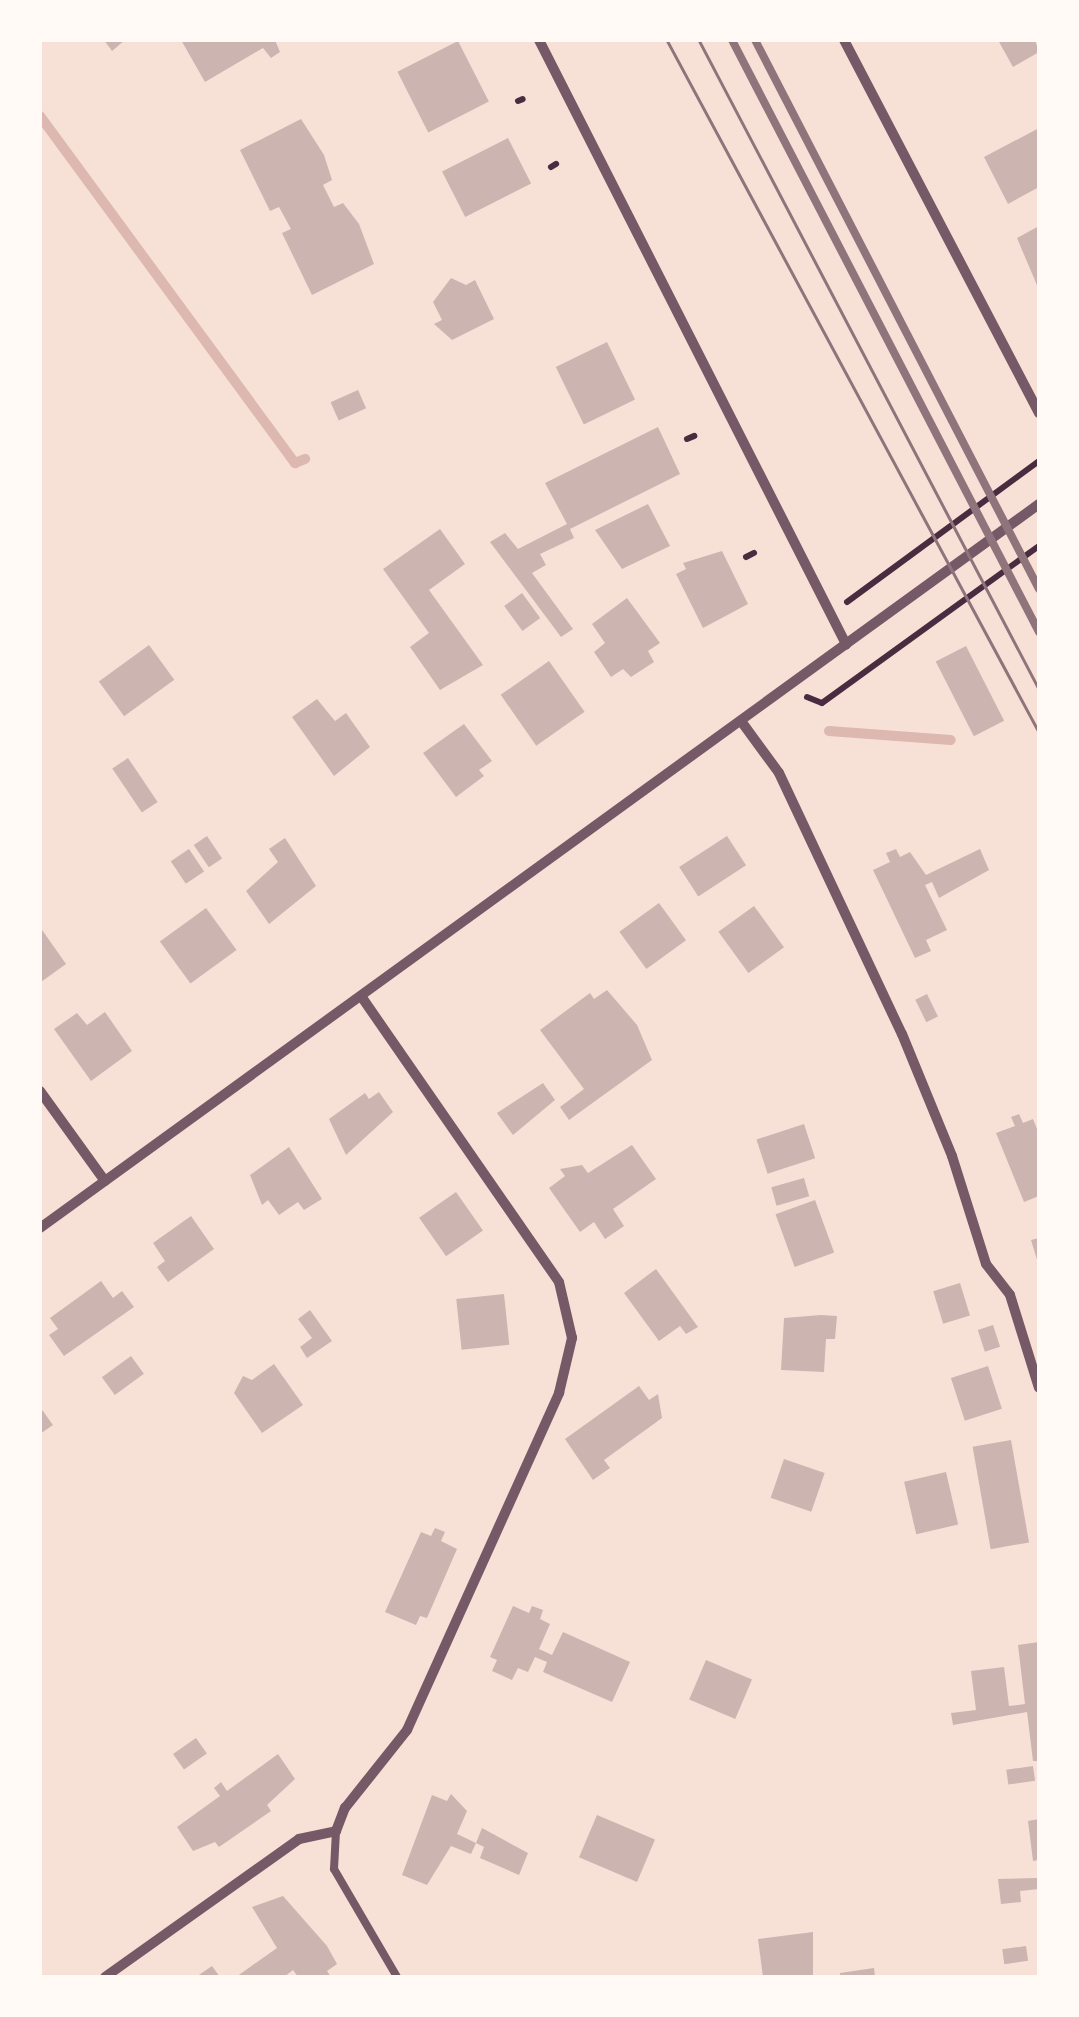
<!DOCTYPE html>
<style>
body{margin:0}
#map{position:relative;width:1079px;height:2017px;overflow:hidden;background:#f7e1d7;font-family:Barlow,sans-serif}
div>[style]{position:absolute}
.stream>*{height:10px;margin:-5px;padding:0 5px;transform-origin:5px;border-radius:5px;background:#dcb8b0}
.building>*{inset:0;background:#ccb4b1;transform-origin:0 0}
.path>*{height:6px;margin:-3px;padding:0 3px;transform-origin:3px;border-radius:3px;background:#4a2c40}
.service>*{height:8px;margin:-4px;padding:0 4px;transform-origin:4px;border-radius:4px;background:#755966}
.minor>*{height:10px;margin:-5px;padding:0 5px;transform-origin:5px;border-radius:5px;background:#755966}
.tram>*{height:2.5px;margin:-1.25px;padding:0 1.25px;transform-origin:1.25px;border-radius:1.25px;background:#8f747c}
.rail>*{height:8px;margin:-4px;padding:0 4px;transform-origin:4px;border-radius:4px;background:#8f747c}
span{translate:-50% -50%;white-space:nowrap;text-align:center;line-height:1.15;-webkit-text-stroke:9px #fffaf5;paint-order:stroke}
.frame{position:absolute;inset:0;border:42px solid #fffaf5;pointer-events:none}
</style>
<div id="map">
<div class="stream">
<i style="left:40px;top:116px;width:431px;rotate:53.7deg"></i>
<i style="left:295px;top:463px;width:11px;rotate:-22deg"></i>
<i style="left:829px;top:731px;width:122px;rotate:4.2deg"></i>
</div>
<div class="building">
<i style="clip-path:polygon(104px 40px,125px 40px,112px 51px)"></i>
<i style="clip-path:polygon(181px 40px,275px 40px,280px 52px,271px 58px,263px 48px,205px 82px)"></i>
<i style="clip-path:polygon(998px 40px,1035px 40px,1039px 52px,1013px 67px)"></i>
<i style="left:458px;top:41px;width:68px;height:68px;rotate:63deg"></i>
<i style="clip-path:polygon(301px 119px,324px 155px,332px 180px,323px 185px,334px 207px,343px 203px,359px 224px,374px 264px,312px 295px,282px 233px,291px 229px,279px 207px,270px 211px,240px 150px)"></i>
<i style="clip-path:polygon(1039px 128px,1039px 187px,1008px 204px,984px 157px)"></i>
<i style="left:508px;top:138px;width:51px;height:74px;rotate:63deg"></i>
<i style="clip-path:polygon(1039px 226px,1039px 290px,1017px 238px)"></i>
<i style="clip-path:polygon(451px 278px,466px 285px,475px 280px,494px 319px,452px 340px,434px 324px,442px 320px,433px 302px)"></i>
<i style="left:607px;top:342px;width:64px;height:57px;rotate:64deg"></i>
<i style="left:358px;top:390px;width:20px;height:30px;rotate:66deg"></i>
<i style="clip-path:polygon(658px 427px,680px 474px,570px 529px,574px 538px,540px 554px,546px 565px,532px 573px,573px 629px,561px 637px,490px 542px,505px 533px,518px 549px,567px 524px,545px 483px)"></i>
<i style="clip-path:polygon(648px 504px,670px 546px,622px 569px,595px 530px)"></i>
<i style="clip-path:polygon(440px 529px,465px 564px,429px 590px,483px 665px,440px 690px,410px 647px,429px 633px,383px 569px)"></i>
<i style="clip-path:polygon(722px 551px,748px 604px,703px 628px,676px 574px,686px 569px,683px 563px)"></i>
<i style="left:522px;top:593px;width:31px;height:22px;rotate:54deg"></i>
<i style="clip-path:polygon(627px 598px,660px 643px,648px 651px,654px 662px,631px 677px,623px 669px,611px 677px,594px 652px,605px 643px,592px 624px)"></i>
<i style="left:149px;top:645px;width:43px;height:62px;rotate:54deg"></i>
<i style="left:966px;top:646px;width:84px;height:34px;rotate:63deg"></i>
<i style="left:549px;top:661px;width:62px;height:59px;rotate:55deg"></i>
<i style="clip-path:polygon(317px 699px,335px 721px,346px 713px,370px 747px,334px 776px,292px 717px)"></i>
<i style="clip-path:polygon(464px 724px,492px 761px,479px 770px,484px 776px,456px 797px,423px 753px)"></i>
<i style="left:128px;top:758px;width:53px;height:19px;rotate:56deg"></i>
<i style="left:207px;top:836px;width:27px;height:16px;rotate:56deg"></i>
<i style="left:727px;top:836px;width:35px;height:57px;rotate:57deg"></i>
<i style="clip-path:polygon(285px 838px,316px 886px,269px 924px,246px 891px,278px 862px,269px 849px)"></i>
<i style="left:189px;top:849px;width:27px;height:22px;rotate:56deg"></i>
<i style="clip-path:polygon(896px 849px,900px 857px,910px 852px,926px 875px,980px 849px,989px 870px,939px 898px,932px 882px,925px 885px,947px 930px,926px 940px,931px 951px,915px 958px,873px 870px,890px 862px,886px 853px)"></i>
<i style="left:659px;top:903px;width:46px;height:49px;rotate:54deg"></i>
<i style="left:754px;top:906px;width:51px;height:44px;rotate:54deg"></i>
<i style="left:206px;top:908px;width:52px;height:57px;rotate:54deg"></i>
<i style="clip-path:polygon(40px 927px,66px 964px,41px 982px,40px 980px)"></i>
<i style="clip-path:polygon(607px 990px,637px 1025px,652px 1060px,569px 1120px,560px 1107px,584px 1089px,540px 1030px,590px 993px,594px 999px)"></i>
<i style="left:927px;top:994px;width:25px;height:13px;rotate:64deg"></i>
<i style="clip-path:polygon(105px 1012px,132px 1051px,91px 1081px,54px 1029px,77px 1013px,87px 1025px)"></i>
<i style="clip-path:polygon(543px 1083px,555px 1100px,513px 1135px,497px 1113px)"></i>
<i style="clip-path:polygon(379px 1092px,393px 1112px,346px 1155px,329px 1119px,365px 1093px,369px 1099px)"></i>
<i style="clip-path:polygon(1019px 1114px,1023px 1123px,1033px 1119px,1039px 1134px,1039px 1196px,1024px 1202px,996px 1133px,1015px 1126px,1011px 1117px)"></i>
<i style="left:804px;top:1124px;width:36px;height:50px;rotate:72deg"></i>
<i style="clip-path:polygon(632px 1145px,656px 1179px,613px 1209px,624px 1226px,605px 1239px,594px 1222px,580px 1232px,549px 1188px,565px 1176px,560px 1169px,582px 1165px,588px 1173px)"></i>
<i style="clip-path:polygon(289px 1147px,322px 1199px,304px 1210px,298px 1202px,279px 1215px,268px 1200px,262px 1205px,250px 1175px)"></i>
<i style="left:804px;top:1178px;width:19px;height:34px;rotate:74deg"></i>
<i style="left:456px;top:1192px;width:47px;height:45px;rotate:55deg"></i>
<i style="left:815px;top:1200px;width:56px;height:42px;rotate:70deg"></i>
<i style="clip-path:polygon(191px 1216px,214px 1249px,168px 1282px,157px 1267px,165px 1261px,153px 1243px)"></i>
<i style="clip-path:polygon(1039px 1238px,1039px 1262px,1038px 1263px,1031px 1240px)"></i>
<i style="clip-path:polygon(656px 1269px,698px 1327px,686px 1334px,680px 1326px,659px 1341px,624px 1293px)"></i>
<i style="clip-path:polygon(101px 1281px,113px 1298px,122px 1291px,134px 1307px,64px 1356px,49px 1335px,58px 1329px,50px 1318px)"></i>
<i style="left:960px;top:1283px;width:34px;height:28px;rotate:73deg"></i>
<i style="left:504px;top:1294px;width:51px;height:48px;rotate:84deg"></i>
<i style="clip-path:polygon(310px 1310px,332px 1341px,307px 1358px,300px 1347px,312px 1338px,298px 1319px)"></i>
<i style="clip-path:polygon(821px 1315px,837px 1316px,835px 1339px,826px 1339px,824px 1372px,781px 1370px,784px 1318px)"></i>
<i style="left:993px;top:1325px;width:23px;height:16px;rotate:72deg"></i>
<i style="left:131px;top:1356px;width:22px;height:36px;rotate:54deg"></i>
<i style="clip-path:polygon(274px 1364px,303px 1405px,262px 1433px,234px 1393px,243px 1376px,252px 1380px)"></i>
<i style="left:988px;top:1366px;width:45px;height:39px;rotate:72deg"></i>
<i style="clip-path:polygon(639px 1386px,649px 1400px,658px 1394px,662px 1418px,604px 1460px,610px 1468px,593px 1480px,565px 1439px)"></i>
<i style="clip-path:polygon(40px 1407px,53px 1425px,40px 1434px)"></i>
<i style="left:1011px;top:1440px;width:104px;height:39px;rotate:80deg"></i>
<i style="left:784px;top:1459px;width:43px;height:41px;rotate:19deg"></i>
<i style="left:946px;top:1472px;width:54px;height:43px;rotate:77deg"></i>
<i style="clip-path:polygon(435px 1528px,445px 1532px,441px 1541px,457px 1549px,427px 1618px,420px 1616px,416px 1625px,385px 1612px,421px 1532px,431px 1536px)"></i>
<i style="clip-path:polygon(513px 1606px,529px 1613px,532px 1606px,543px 1610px,540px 1619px,550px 1624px,539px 1649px,552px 1655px,563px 1632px,630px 1662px,612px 1702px,543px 1672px,547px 1662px,535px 1657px,528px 1672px,518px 1668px,512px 1680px,492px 1671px,497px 1660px,490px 1657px)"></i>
<i style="clip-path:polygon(1039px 1642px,1039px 1761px,1033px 1761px,1027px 1712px,953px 1725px,951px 1713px,976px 1710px,971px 1671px,1004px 1667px,1009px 1706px,1025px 1704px,1018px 1645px)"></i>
<i style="left:706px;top:1660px;width:50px;height:43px;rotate:23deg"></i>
<i style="left:196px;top:1738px;width:19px;height:28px;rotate:55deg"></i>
<i style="clip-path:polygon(278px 1754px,295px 1779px,267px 1805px,271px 1811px,219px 1847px,215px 1842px,193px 1851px,177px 1827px,220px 1796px,214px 1788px,221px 1782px,227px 1791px)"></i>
<i style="left:1033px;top:1766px;width:15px;height:27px;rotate:82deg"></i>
<i style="clip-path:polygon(451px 1794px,467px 1811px,457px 1834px,476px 1843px,471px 1854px,451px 1846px,427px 1885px,402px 1875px,432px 1795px,447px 1801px)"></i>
<i style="left:597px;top:1815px;width:63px;height:46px;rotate:23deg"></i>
<i style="clip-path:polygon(1039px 1819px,1039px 1860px,1033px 1861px,1028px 1821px)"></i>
<i style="clip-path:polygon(482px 1828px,528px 1853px,519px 1875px,480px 1858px,484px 1847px,476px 1843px)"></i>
<i style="clip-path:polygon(1039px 1878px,1039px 1889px,1020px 1891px,1021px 1902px,1001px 1904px,998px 1879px)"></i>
<i style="clip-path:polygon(283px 1896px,327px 1946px,337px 1964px,327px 1971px,331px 1977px,298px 1977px,293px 1970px,284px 1977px,236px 1977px,277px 1948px,252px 1907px)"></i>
<i style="clip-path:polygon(813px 1932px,813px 1977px,763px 1977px,758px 1939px)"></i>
<i style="left:1026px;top:1946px;width:15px;height:24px;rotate:82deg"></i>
<i style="clip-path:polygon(212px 1966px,220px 1977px,196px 1977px)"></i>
<i style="clip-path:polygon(874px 1968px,875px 1977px,840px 1977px,840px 1973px)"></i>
</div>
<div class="path">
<i style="left:518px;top:101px;width:5px;rotate:-22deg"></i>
<i style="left:551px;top:167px;width:6px;rotate:-31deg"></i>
<i style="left:687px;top:439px;width:8px;rotate:-23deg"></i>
<i style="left:746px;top:557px;width:9px;rotate:-27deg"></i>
<i style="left:847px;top:602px;width:238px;rotate:-36.3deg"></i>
<i style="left:807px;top:697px;width:16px;rotate:22deg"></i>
<i style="left:822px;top:703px;width:268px;rotate:-35.9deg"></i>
</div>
<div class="service">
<i style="left:336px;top:1831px;width:38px;rotate:93deg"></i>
<i style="left:334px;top:1869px;width:125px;rotate:59.7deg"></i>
</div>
<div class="minor">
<i style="left:539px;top:40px;width:678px;rotate:63.06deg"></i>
<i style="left:844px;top:40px;width:421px;rotate:62.4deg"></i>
<i style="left:741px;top:721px;width:64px;rotate:53.8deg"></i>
<i style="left:779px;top:773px;width:289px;rotate:64.8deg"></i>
<i style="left:902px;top:1034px;width:132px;rotate:67.7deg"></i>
<i style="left:952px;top:1156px;width:113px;rotate:72.5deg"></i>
<i style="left:986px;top:1264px;width:39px;rotate:52deg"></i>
<i style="left:1010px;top:1295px;width:97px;rotate:72.7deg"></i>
<i style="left:40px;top:1091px;width:111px;rotate:54.2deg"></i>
<i style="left:40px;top:1228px;width:1234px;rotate:-35.93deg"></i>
<i style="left:105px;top:1977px;width:238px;rotate:-35.4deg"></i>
<i style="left:299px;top:1839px;width:38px;rotate:-12deg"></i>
<i style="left:336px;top:1831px;width:25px;rotate:-69deg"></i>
<i style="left:345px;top:1808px;width:100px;rotate:-51.5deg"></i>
<i style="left:407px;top:1730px;width:370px;rotate:-65.7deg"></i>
<i style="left:559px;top:1393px;width:57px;rotate:-76.7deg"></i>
<i style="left:572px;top:1338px;width:57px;rotate:-103.1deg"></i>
<i style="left:559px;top:1282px;width:344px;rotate:-124.7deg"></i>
</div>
<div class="tram">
<i style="left:667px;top:40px;width:786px;rotate:61.74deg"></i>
<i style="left:699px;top:40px;width:733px;rotate:62.35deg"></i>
</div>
<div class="rail">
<i style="left:732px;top:40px;width:667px;rotate:62.59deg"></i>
<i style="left:755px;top:40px;width:618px;rotate:62.65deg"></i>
</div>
<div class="frame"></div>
</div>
